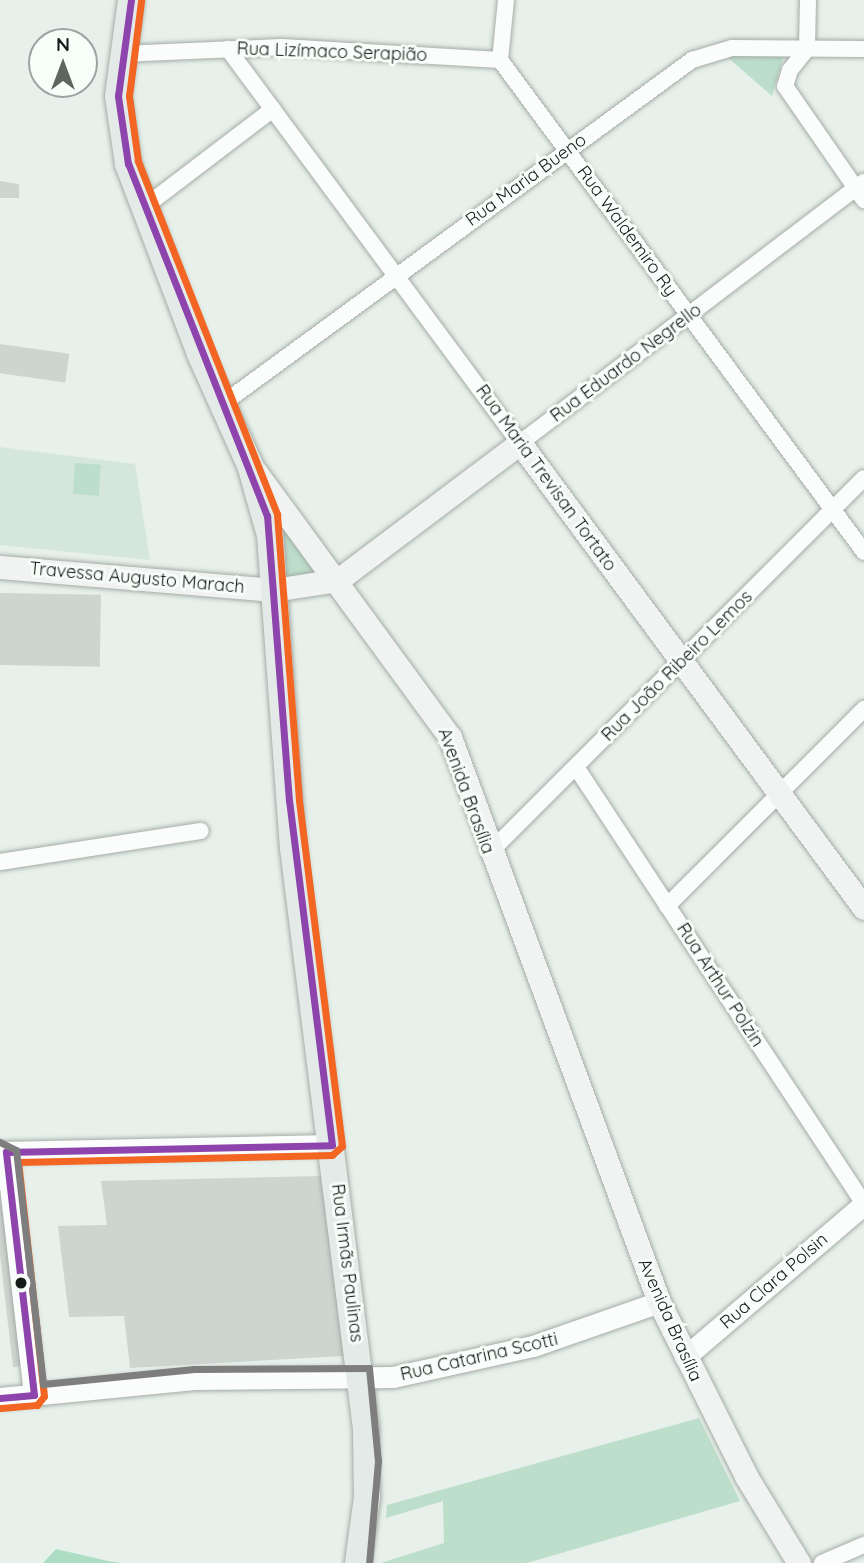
<!DOCTYPE html>
<meta charset="utf-8">
<style>
body{margin:0}
#map{position:relative;width:864px;height:1563px;overflow:hidden;background:#e7f0ea;font-family:Quicksand,sans-serif}
div>[style]{position:absolute}
.built>*{inset:0;background:#d5e7dc}
.green>*{inset:0;background:#bcdeca;transform-origin:0 0}
.forest>*{inset:0;background:#addec3}
.building>*{inset:0;background:#ced5d0;transform-origin:0 0}
.roads{filter:drop-shadow(0 0 2px #a5aca7) drop-shadow(0 0 2px #a5aca7)}
.minor>*{height:16px;margin:-8px;padding:0 8px;transform-origin:8px;border-radius:8px;background:#fbfdfc}
.tertiary>*{height:21px;margin:-10.5px;padding:0 10.5px;transform-origin:10.5px;border-radius:10.5px;background:#fbfdfc}
.secondary>*{height:23px;margin:-11.5px;padding:0 11.5px;transform-origin:11.5px;border-radius:11.5px;background:#f0f3f1}
.primary>*{height:26px;margin:-13px;padding:0 13px;transform-origin:13px;border-radius:13px;background:#e4eae7}
.bus-1>*{height:7px;margin:-3.5px;padding:0 3.5px;transform-origin:3.5px;border-radius:3.5px;background:#8e44ad}
.bus-2>*{height:7px;margin:-3.5px;padding:0 3.5px;transform-origin:3.5px;border-radius:3.5px;background:#f26522}
.bus-3>*{height:7px;margin:-3.5px;padding:0 3.5px;transform-origin:3.5px;border-radius:3.5px;background:#7e7e7e}
.dots>*{width:19px;height:19px;translate:-50% -50%;box-sizing:border-box;border:4px solid #f7fefa;border-radius:50%}
span{translate:-50% -50%;white-space:nowrap;text-align:center;line-height:1.15;-webkit-text-stroke:6px #f7fefa;paint-order:stroke}
.street-label{font-size:18px;color:#151b18}
.north{position:absolute;left:28px;top:28px;width:70px;height:70px;box-sizing:border-box;background:#f7fefa;border:2px solid #9da3a0;border-radius:50%;rotate:0deg;font-size:19px;font-weight:700;line-height:28px;text-align:center;color:#151b18}
.north::after{content:'';display:block;margin:auto;width:24px;height:32px;background:#5e6662;clip-path:polygon(50% 0,100% 100%,50% 72%,0 100%)}
</style>
<div id="map">
<div class="built">
<i style="clip-path:polygon(0 447px,135px 464px,150px 560px,0 545px)"></i>
</div>
<div class="green">
<i style="clip-path:polygon(784px 55px,772px 96px,726px 56px)"></i>
<i style="left:75px;top:463px;width:26px;height:31px;rotate:4deg"></i>
<i style="clip-path:polygon(283px 527px,320px 574px,286px 580px)"></i>
<i style="clip-path:polygon(699px 1418px,740px 1501px,527px 1563px,381px 1563px,444px 1543px,443px 1501px,386px 1518px,387px 1505px)"></i>
</div>
<div class="forest">
<i style="clip-path:polygon(56px 1549px,108px 1561px,123px 1563px,43px 1563px)"></i>
</div>
<div class="building">
<i style="clip-path:polygon(0 181px,19px 184px,19px 198px,0 198px)"></i>
<i style="left:0;top:344px;width:70px;height:29px;rotate:8deg"></i>
<i style="left:0;top:593px;width:101px;height:72px;rotate:1deg"></i>
<i style="clip-path:polygon(0 1173px,24px 1366px,13px 1367px,0 1255px)"></i>
<i style="clip-path:polygon(321px 1176px,344px 1356px,130px 1368px,124px 1316px,69px 1317px,58px 1226px,107px 1225px,101px 1181px)"></i>
</div>
<div class="roads">
<div class="minor">
<i style="left:506px;top:0;width:60px;rotate:95.7deg"></i>
<i style="left:500px;top:60px;width:612px;rotate:53.5deg"></i>
<i style="left:808px;top:0;width:49px;rotate:91.2deg"></i>
<i style="left:807px;top:49px;width:27px;rotate:129deg"></i>
<i style="left:790px;top:70px;width:17px;rotate:107deg"></i>
<i style="left:785px;top:86px;width:139px;rotate:55.3deg"></i>
<i style="left:228px;top:49px;width:490px;rotate:53.5deg"></i>
<i style="left:520px;top:443px;width:432px;rotate:-37.2deg"></i>
<i style="left:121px;top:54px;width:161px;rotate:-2.5deg"></i>
<i style="left:282px;top:47px;width:218px;rotate:3.4deg"></i>
<i style="left:143px;top:208px;width:163px;rotate:-37.3deg"></i>
<i style="left:221px;top:405px;width:584px;rotate:-36.22deg"></i>
<i style="left:692px;top:60px;width:42px;rotate:-16.7deg"></i>
<i style="left:732px;top:48px;width:132px;rotate:0.4deg"></i>
<i style="left:576px;top:767px;width:523px;rotate:56.61deg"></i>
<i style="left:489px;top:853px;width:530px;rotate:-45deg"></i>
<i style="left:0;top:862px;width:203px;rotate:-8.8deg"></i>
<i style="left:667px;top:906px;width:279px;rotate:-45deg"></i>
<i style="left:822px;top:1563px;width:46px;rotate:-23.2deg"></i>
</div>
<div class="tertiary">
<i style="left:0;top:1152px;width:332px;rotate:-1.2deg"></i>
<i style="left:6px;top:1152px;width:245px;rotate:83.4deg"></i>
<i style="left:685px;top:1357px;width:235px;rotate:-40.5deg"></i>
<i style="left:0;top:1398px;width:195px;rotate:-5.6deg"></i>
<i style="left:194px;top:1379px;width:199px;rotate:-0.6deg"></i>
<i style="left:393px;top:1377px;width:143px;rotate:-12.5deg"></i>
<i style="left:533px;top:1346px;width:133px;rotate:-19.2deg"></i>
</div>
<div class="secondary">
<i style="left:255px;top:471px;width:330px;rotate:53.8deg"></i>
<i style="left:450px;top:737px;width:602px;rotate:69.7deg"></i>
<i style="left:659px;top:1302px;width:195px;rotate:63.4deg"></i>
<i style="left:746px;top:1476px;width:102px;rotate:58.7deg"></i>
<i style="left:0;top:567px;width:275px;rotate:4.8deg"></i>
<i style="left:274px;top:590px;width:65px;rotate:-8.9deg"></i>
<i style="left:338px;top:580px;width:228px;rotate:-37deg"></i>
<i style="left:520px;top:443px;width:578px;rotate:53.51deg"></i>
</div>
<div class="primary">
<i style="left:131px;top:0;width:97px;rotate:97.7deg"></i>
<i style="left:118px;top:96px;width:69px;rotate:81.6deg"></i>
<i style="left:128px;top:164px;width:203px;rotate:69.2deg"></i>
<i style="left:200px;top:354px;width:122px;rotate:65.8deg"></i>
<i style="left:250px;top:465px;width:73px;rotate:74.1deg"></i>
<i style="left:270px;top:535px;width:314px;rotate:85.8deg"></i>
<i style="left:293px;top:848px;width:586px;rotate:82.84deg"></i>
<i style="left:366px;top:1429px;width:68px;rotate:89.2deg"></i>
<i style="left:367px;top:1497px;width:67px;rotate:97.8deg"></i>
</div>
</div>
<div class="bus-1">
<i style="left:0;top:1398px;width:34px;rotate:-5deg"></i>
<i style="left:34px;top:1395px;width:245px;rotate:-96.6deg"></i>
<i style="left:6px;top:1152px;width:326px;rotate:-1.2deg"></i>
<i style="left:332px;top:1145px;width:347px;rotate:-97.1deg"></i>
<i style="left:289px;top:801px;width:286px;rotate:-94.4deg"></i>
<i style="left:267px;top:516px;width:378px;rotate:-111.5deg"></i>
<i style="left:128px;top:164px;width:69px;rotate:-98.4deg"></i>
<i style="left:118px;top:96px;width:97px;rotate:-82.3deg"></i>
</div>
<div class="bus-2">
<i style="left:1px;top:1408px;width:36px;rotate:-5deg"></i>
<i style="left:37px;top:1405px;width:11px;rotate:-52deg"></i>
<i style="left:44px;top:1396px;width:235px;rotate:-96.3deg"></i>
<i style="left:18px;top:1162px;width:314px;rotate:-1.3deg"></i>
<i style="left:332px;top:1155px;width:13px;rotate:-42deg"></i>
<i style="left:342px;top:1146px;width:349px;rotate:-97.1deg"></i>
<i style="left:299px;top:800px;width:287px;rotate:-94.4deg"></i>
<i style="left:277px;top:514px;width:379px;rotate:-111.5deg"></i>
<i style="left:138px;top:161px;width:66px;rotate:-97.9deg"></i>
<i style="left:129px;top:96px;width:96px;rotate:-82.8deg"></i>
</div>
<div class="bus-3">
<i style="left:0;top:1142px;width:18px;rotate:27deg"></i>
<i style="left:16px;top:1150px;width:236px;rotate:83.4deg"></i>
<i style="left:43px;top:1384px;width:152px;rotate:-5.7deg"></i>
<i style="left:194px;top:1369px;width:175px;rotate:-0.3deg"></i>
<i style="left:369px;top:1368px;width:93px;rotate:84.5deg"></i>
<i style="left:378px;top:1461px;width:102px;rotate:95deg"></i>
</div>
<div class="dots">
<i style="left:21px;top:1283px;background:#151b18"></i>
</div>
<div class="street-label">
<span style="left:332px;top:52px;rotate:2deg">Rua Lizímaco Serapião</span>
<span style="left:526px;top:180px;rotate:-36deg">Rua Maria Bueno</span>
<span style="left:627px;top:231px;rotate:54deg">Rua Waldemiro Ry</span>
<span style="left:626px;top:363px;rotate:-37deg">Rua Eduardo Negrello</span>
<span style="left:546px;top:478px;rotate:54deg">Rua Maria Trevisan Tortato</span>
<span style="left:137px;top:578px;rotate:5deg">Travessa Augusto Marach</span>
<span style="left:677px;top:666px;rotate:-45deg">Rua João Ribeiro Lemos</span>
<span style="left:466px;top:791px;rotate:70deg">Avenida Brasília</span>
<span style="left:720px;top:985px;rotate:57deg">Rua Arthur Polzin</span>
<span style="left:347px;top:1263px;rotate:83deg">Rua Irmãs Paulinas</span>
<span style="left:774px;top:1281px;rotate:-41deg">Rua Clara Polsin</span>
<span style="left:670px;top:1320px;rotate:66deg">Avenida Brasília</span>
<span style="left:479px;top:1357px;rotate:-13deg">Rua Catarina Scotti</span>
</div>
<div class="north">N</div>
</div>
